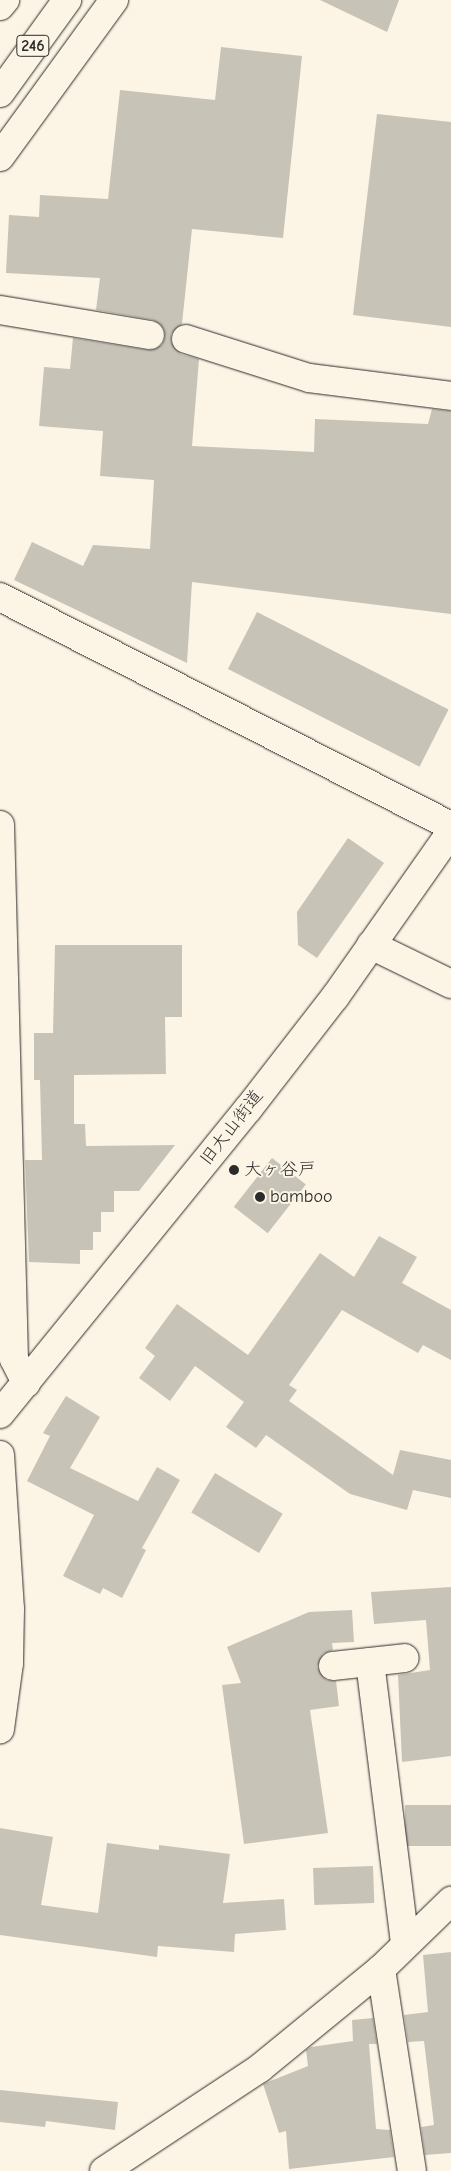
<!DOCTYPE html>
<meta charset="utf-8">
<style>
body{margin:0}
#map{position:relative;width:451px;height:2171px;overflow:hidden;background:#fcf5e5;font-family:"Comic Neue","Klee One",sans-serif}
div>[style]{position:absolute}
.building>*{inset:0;background:#c8c3b7;transform-origin:0 0}
.roads{filter:drop-shadow(0 0 1px #2b2b2b) drop-shadow(0 0 1px #2b2b2b)}
.minor>*{height:28px;margin:-14px;padding:0 14px;transform-origin:14px;border-radius:14px;background:#fcf5e5}
.highway>*{height:28px;margin:-14px;padding:0 14px;transform-origin:14px;border-radius:14px;background:#fcf5e5}
.dots>*{width:14px;height:14px;translate:-50% -50%;box-sizing:border-box;border:2px solid #fcf5e5;border-radius:50%}
span{translate:-50% -50%;white-space:nowrap;text-align:center;line-height:1.15;-webkit-text-stroke:4px #fcf5e5;paint-order:stroke}
.shield-label span{padding:1px 4px;background:#fcf5e5;border:1px solid;border-radius:4px;-webkit-text-stroke-width:0}
.shield-label{font-size:16px;color:#2b2b2b;font-weight:700}
.street-label{font-size:18px;color:#2b2b2b}
.poi-label{font-size:18px;color:#2b2b2b}
.left{translate:0 -50%;text-align:left}
</style>
<div id="map">
<div class="building">
<i style="clip-path:polygon(320px 0,399px 0,387px 32px)"></i>
<i style="clip-path:polygon(221px 47px,302px 56px,283px 238px,192px 229px,182px 324px,171px 334px,171px 342px,181px 354px,199px 359px,192px 446px,314px 452px,315px 419px,428px 424px,432px 409px,451px 411px,451px 614px,192px 582px,187px 663px,14px 580px,32px 542px,83px 566px,93px 545px,150px 549px,154px 480px,100px 476px,103px 431px,39px 426px,44px 367px,70px 369px,73px 338px,148px 350px,162px 345px,165px 337px,164px 329px,153px 320px,96px 310px,100px 278px,6px 273px,9px 215px,39px 217px,40px 195px,108px 199px,120px 90px,215px 100px)"></i>
<i style="clip-path:polygon(377px 114px,451px 122px,451px 327px,353px 315px)"></i>
<i style="left:257px;top:612px;width:215px;height:64px;rotate:27deg"></i>
<i style="clip-path:polygon(348px 838px,384px 863px,317px 958px,298px 945px,297px 912px)"></i>
<i style="clip-path:polygon(55px 945px,182px 945px,182px 1017px,165px 1017px,166px 1074px,74px 1075px,74px 1124px,85px 1124px,86px 1146px,175px 1145px,139px 1191px,114px 1191px,114px 1212px,101px 1212px,101px 1232px,93px 1232px,93px 1250px,80px 1250px,80px 1264px,29px 1262px,25px 1160px,42px 1160px,40px 1080px,34px 1080px,34px 1033px,53px 1033px)"></i>
<i style="left:272px;top:1158px;width:43px;height:62px;rotate:38deg"></i>
<i style="clip-path:polygon(379px 1236px,417px 1257px,402px 1283px,451px 1310px,451px 1360px,423px 1345px,418px 1353px,342px 1310px,289px 1385px,297px 1390px,289px 1401px,393px 1475px,400px 1450px,451px 1460px,451px 1498px,413px 1490px,407px 1510px,350px 1494px,266px 1435px,256px 1448px,226px 1427px,244px 1402px,195px 1366px,170px 1401px,139px 1378px,155px 1356px,145px 1348px,177px 1304px,248px 1355px,320px 1253px,354px 1277px)"></i>
<i style="clip-path:polygon(66px 1396px,100px 1417px,70px 1468px,138px 1501px,157px 1467px,180px 1480px,142px 1548px,146px 1550px,122px 1598px,103px 1588px,100px 1594px,63px 1576px,94px 1515px,27px 1481px,50px 1436px,43px 1433px)"></i>
<i style="left:215px;top:1473px;width:79px;height:46px;rotate:31deg"></i>
<i style="clip-path:polygon(451px 1587px,451px 1756px,402px 1762px,398px 1675px,430px 1670px,426px 1620px,374px 1624px,371px 1592px)"></i>
<i style="clip-path:polygon(352px 1610px,354px 1642px,332px 1643px,333px 1650px,323px 1654px,317px 1667px,326px 1680px,336px 1681px,339px 1706px,310px 1710px,328px 1833px,244px 1844px,222px 1685px,241px 1683px,227px 1647px,309px 1612px)"></i>
<i style="left:451px;top:1805px;width:41px;height:46px;rotate:90deg"></i>
<i style="clip-path:polygon(0 1828px,53px 1837px,41px 1905px,98px 1913px,107px 1843px,159px 1850px,159px 1845px,230px 1854px,223px 1903px,284px 1899px,286px 1930px,235px 1934px,234px 1952px,158px 1946px,157px 1957px,0 1935px)"></i>
<i style="left:373px;top:1866px;width:37px;height:60px;rotate:88deg"></i>
<i style="clip-path:polygon(451px 1952px,451px 2153px,425px 2155px,421px 2127px,434px 2125px,424px 2041px,408px 2042px,404px 2015px,428px 2012px,423px 1955px)"></i>
<i style="clip-path:polygon(373px 2018px,377px 2044px,369px 2044px,376px 2129px,390px 2130px,394px 2157px,289px 2169px,286px 2131px,279px 2133px,263px 2084px,308px 2066px,306px 2050px,311px 2047px,353px 2041px,352px 2020px)"></i>
<i style="clip-path:polygon(0 2090px,118px 2102px,115px 2130px,46px 2121px,45px 2127px,0 2122px)"></i>
</div>
<div class="roads">
<div class="minor">
<i style="left:0;top:310px;width:152px;rotate:9.5deg"></i>
<i style="left:186px;top:339px;width:129px;rotate:17.6deg"></i>
<i style="left:309px;top:378px;width:143px;rotate:7.2deg"></i>
<i style="left:0;top:597px;width:506px;rotate:26.92deg"></i>
<i style="left:0;top:825px;width:534px;rotate:88.5deg"></i>
<i style="left:14px;top:1359px;width:27px;rotate:63deg"></i>
<i style="left:371px;top:945px;width:89px;rotate:26deg"></i>
<i style="left:0;top:1414px;width:393px;rotate:-50.9deg"></i>
<i style="left:248px;top:1109px;width:142px;rotate:-52.2deg"></i>
<i style="left:335px;top:997px;width:202px;rotate:-54.9deg"></i>
<i style="left:0;top:1455px;width:154px;rotate:86.3deg"></i>
<i style="left:10px;top:1609px;width:54px;rotate:91.1deg"></i>
<i style="left:9px;top:1663px;width:67px;rotate:97.8deg"></i>
<i style="left:370px;top:1662px;width:284px;rotate:82.9deg"></i>
<i style="left:333px;top:1666px;width:72px;rotate:-6.3deg"></i>
<i style="left:381px;top:1969px;width:204px;rotate:81.3deg"></i>
<i style="left:104px;top:2171px;width:187px;rotate:-33.4deg"></i>
<i style="left:260px;top:2068px;width:156px;rotate:-39.3deg"></i>
<i style="left:381px;top:1969px;width:98px;rotate:-44.2deg"></i>
</div>
<div class="highway">
<i style="left:0;top:6px;width:8px;rotate:-50deg"></i>
<i style="left:0;top:93px;width:115px;rotate:-54.2deg"></i>
<i style="left:0;top:157px;width:194px;rotate:-54deg"></i>
</div>
</div>
<div class="dots">
<i style="left:234px;top:1170px;background:#2b2b2b"></i>
<i style="left:260px;top:1197px;background:#2b2b2b"></i>
</div>
<div class="shield-label">
<span style="left:33px;top:46px">246</span>
</div>
<div class="street-label">
<span style="left:232px;top:1128px;rotate:-52deg">旧大山街道</span>
</div>
<div class="poi-label">
<span class="left" style="left:244px;top:1170px">大ヶ谷戸</span>
<span class="left" style="left:270px;top:1197px">bamboo</span>
</div>
</div>
